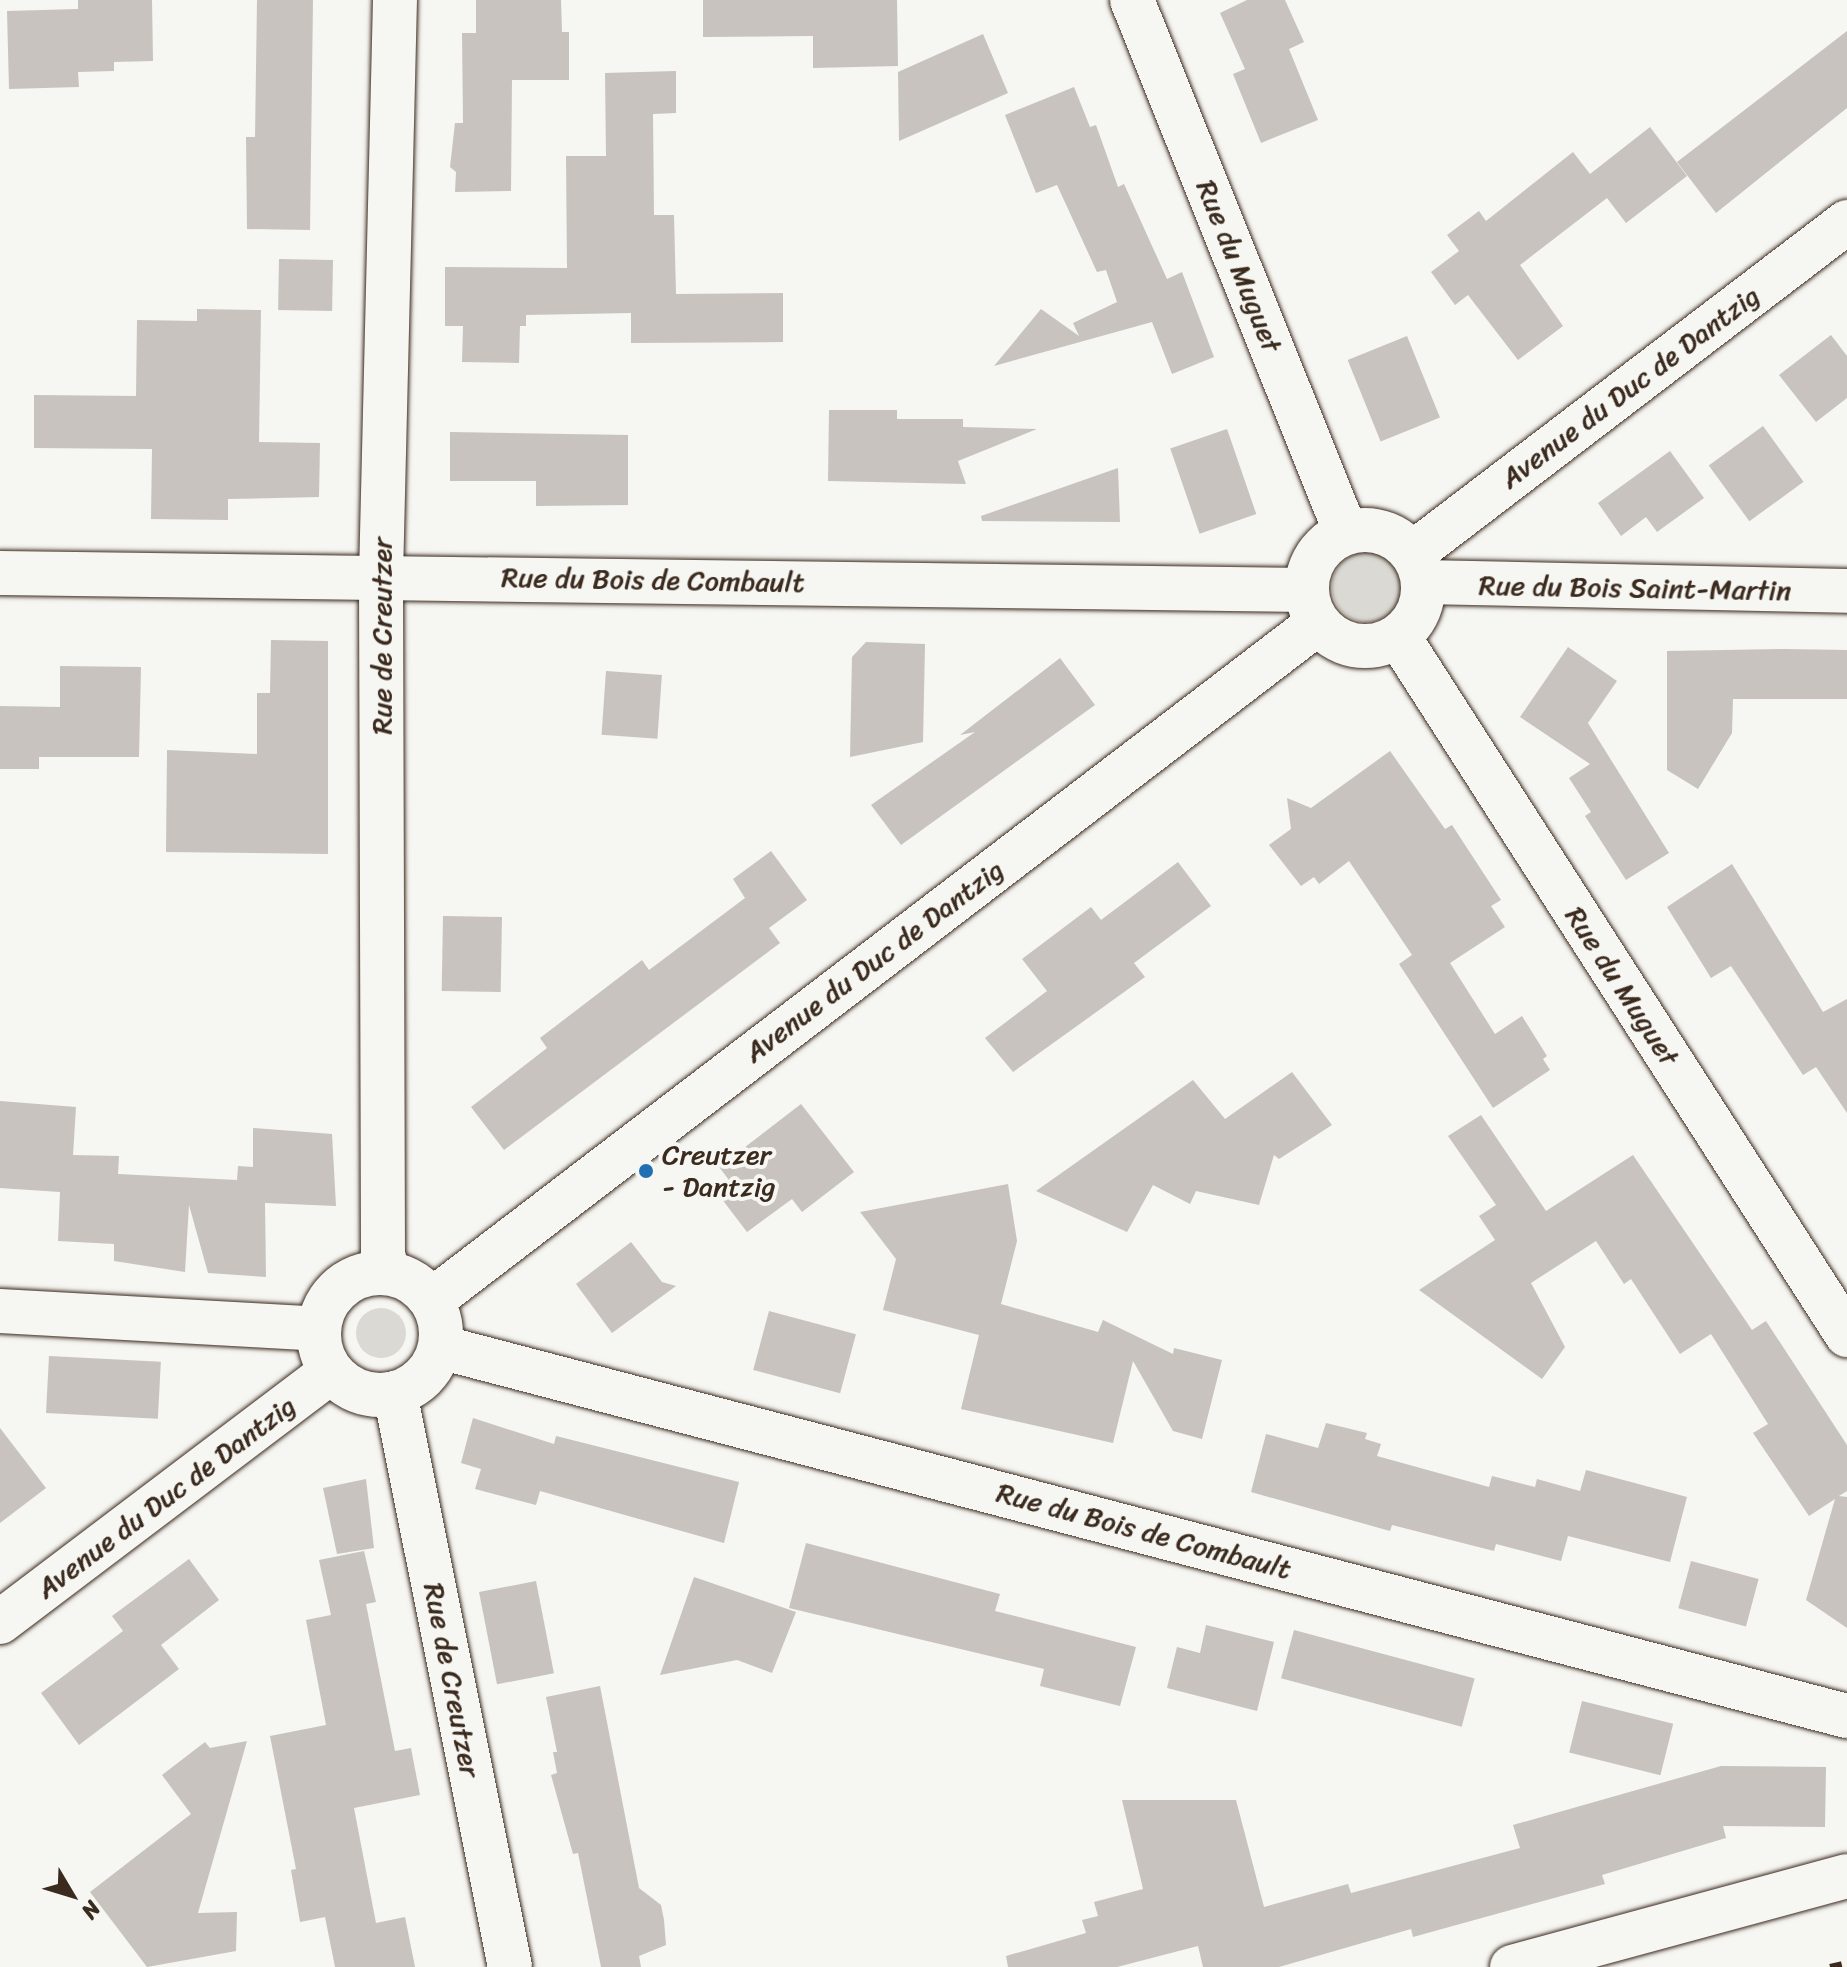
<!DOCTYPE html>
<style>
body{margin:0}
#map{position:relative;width:1847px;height:1967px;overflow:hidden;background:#f6f6f2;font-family:Sriracha,sans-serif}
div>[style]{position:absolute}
.green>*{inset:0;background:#dad9d3}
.round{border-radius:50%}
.building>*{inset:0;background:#c8c3be;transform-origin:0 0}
.roads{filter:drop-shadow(0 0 2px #3b2a1e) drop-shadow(0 0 2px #3b2a1e)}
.minor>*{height:44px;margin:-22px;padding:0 22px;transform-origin:22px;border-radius:22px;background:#f6f6f2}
.minor>.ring{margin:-22px;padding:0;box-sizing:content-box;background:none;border:44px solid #f6f6f2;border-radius:50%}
.rail>*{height:6px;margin-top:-3px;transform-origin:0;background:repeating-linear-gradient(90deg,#3b2a1e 0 12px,transparent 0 18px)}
.dots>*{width:22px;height:22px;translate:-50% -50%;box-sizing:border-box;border:4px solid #f6f6f2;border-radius:50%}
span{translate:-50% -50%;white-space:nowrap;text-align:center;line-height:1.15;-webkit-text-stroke:8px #f6f6f2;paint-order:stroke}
.street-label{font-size:28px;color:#3b2a1e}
.poi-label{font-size:28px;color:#3b2a1e}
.left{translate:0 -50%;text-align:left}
.north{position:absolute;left:32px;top:1855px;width:80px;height:80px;-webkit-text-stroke:6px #f6f6f2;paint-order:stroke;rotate:128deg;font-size:22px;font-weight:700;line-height:32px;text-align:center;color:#3b2a1e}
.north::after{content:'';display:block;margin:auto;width:28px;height:36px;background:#3b2a1e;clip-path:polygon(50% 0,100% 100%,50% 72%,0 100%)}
</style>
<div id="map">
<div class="green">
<i class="round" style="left:1332px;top:552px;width:70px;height:70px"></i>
<i class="round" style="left:356px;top:1308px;width:50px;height:50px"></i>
</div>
<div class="building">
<i style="clip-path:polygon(78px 0,152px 0,153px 61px,114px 62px,114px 71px,78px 72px,79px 87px,9px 89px,7px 11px,78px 9px)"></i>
<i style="clip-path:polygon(257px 0,313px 0,310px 230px,247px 229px,246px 137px,255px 137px)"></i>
<i style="clip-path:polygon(476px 0,561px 0,562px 32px,569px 32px,569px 80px,512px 80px,511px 191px,455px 192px,456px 172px,450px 167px,455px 123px,463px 123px,462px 33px,476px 33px)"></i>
<i style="clip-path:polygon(703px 0,897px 0,898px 66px,813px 68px,813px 36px,703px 37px)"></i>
<i style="clip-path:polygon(1247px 0,1285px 0,1304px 42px,1289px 49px,1318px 120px,1261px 143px,1233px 74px,1245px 69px,1220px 13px)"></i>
<i style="clip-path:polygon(1847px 31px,1847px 108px,1716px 213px,1677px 162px)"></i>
<i style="clip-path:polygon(983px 34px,1008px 93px,899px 141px,898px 72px)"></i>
<i style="clip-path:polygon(676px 71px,676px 113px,653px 114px,654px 215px,674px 215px,676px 294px,783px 293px,783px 342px,631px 343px,631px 313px,526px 315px,526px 326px,520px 326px,519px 363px,462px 362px,463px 326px,445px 326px,445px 267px,567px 268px,566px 156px,606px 156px,605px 73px)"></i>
<i style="clip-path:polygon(1074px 87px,1090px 127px,1096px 125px,1118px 187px,1124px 184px,1167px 279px,1182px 272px,1214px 357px,1172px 374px,1152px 322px,994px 366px,1041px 309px,1079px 336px,1073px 323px,1117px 302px,1106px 270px,1097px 272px,1057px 185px,1036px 193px,1005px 115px)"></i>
<i style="clip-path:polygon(1650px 127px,1687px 176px,1626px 223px,1607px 198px,1520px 265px,1563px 326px,1518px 360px,1468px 295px,1455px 305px,1431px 272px,1459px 251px,1447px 235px,1479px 211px,1486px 221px,1573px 152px,1590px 174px)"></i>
<i style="left:279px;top:259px;width:54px;height:51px;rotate:1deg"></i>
<i style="clip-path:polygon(197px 309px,261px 310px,259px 442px,320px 443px,319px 497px,228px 499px,228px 520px,151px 519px,152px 449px,34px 448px,34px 395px,136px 396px,137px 320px,197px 321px)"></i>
<i style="clip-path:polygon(1831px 335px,1847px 356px,1847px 398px,1816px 422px,1779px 375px)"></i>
<i style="left:1407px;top:336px;width:88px;height:64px;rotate:68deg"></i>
<i style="clip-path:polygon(829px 410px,897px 410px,897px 419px,963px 419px,963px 427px,1037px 429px,958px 461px,966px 484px,828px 481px)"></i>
<i style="left:1763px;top:426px;width:69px;height:67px;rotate:54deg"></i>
<i style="left:1227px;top:429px;width:90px;height:60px;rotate:71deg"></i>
<i style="clip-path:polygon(450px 432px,628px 435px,628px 505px,536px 506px,536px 481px,450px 481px)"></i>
<i style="clip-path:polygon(1670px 451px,1704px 498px,1657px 532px,1646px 517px,1621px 536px,1598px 503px)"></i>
<i style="clip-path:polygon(1118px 468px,1120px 522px,982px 521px,981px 516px)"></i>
<i style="clip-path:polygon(271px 640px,328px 641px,328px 854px,166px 852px,167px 750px,257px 754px,257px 693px,270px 693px)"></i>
<i style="clip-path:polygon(866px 642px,925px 644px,923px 742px,850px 757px,852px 657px)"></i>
<i style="clip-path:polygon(1568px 647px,1617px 681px,1588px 723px,1669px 853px,1626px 880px,1585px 816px,1591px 812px,1569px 778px,1590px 764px,1520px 717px)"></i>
<i style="clip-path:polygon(1785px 649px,1847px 650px,1847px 699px,1733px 699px,1732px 733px,1698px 789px,1667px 770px,1667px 651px)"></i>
<i style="clip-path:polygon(1060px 658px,1095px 705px,901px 845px,871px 805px,975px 732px,960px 735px)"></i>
<i style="clip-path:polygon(60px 666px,141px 667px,139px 757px,39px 757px,39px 769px,0 769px,0 706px,60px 707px)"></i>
<i style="left:606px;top:671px;width:56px;height:64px;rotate:4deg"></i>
<i style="clip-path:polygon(1390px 751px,1445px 829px,1452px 825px,1501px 900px,1491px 906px,1505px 927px,1450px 963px,1495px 1034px,1522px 1016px,1547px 1056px,1543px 1059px,1550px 1070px,1493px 1108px,1399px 964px,1412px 955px,1349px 861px,1319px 884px,1314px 877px,1301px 886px,1269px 845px,1291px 829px,1287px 798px,1311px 808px)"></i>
<i style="clip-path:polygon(771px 851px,807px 900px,769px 928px,780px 943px,504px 1150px,471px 1107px,547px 1048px,540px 1038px,642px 960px,649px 970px,745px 898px,733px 879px)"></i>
<i style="clip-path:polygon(1178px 862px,1211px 906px,1134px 963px,1145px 977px,1013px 1072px,985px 1038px,1047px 991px,1022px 959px,1091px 907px,1101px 920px)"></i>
<i style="clip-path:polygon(1732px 864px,1823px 1012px,1847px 999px,1847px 1113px,1816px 1067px,1803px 1075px,1731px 966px,1711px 978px,1667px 907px)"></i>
<i style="left:443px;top:916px;width:59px;height:75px;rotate:1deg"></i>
<i style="clip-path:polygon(1292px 1072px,1332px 1125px,1279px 1159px,1274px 1155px,1259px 1205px,1196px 1191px,1190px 1204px,1153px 1185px,1127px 1232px,1036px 1191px,1193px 1080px,1225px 1119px)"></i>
<i style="clip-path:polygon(0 1101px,76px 1107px,73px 1155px,119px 1156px,118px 1174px,237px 1180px,238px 1166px,253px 1167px,253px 1128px,332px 1134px,336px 1206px,265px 1203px,266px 1277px,208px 1273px,189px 1205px,185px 1272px,114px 1261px,114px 1244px,58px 1241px,60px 1192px,0 1188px)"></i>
<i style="clip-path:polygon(801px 1104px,854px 1172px,802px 1212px,792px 1199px,747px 1232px,715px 1190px,729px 1180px,719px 1167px)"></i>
<i style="clip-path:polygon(1481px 1115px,1546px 1211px,1633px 1155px,1752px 1330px,1766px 1321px,1847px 1445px,1847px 1491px,1839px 1496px,1847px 1497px,1847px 1628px,1806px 1600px,1835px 1499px,1809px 1516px,1753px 1433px,1768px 1424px,1711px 1334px,1680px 1354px,1631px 1279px,1624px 1284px,1596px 1241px,1531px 1283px,1565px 1347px,1542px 1379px,1419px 1290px,1495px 1240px,1479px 1216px,1496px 1205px,1448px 1136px)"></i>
<i style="clip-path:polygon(1008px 1184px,1017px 1241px,1001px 1304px,1098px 1332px,1103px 1320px,1173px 1354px,1174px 1348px,1222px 1360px,1202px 1439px,1173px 1431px,1133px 1361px,1113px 1443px,961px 1409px,979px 1335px,883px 1310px,896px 1259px,860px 1212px)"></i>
<i style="clip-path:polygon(631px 1242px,662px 1282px,676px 1286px,612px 1333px,576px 1284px)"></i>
<i style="left:769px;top:1311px;width:90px;height:61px;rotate:15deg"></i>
<i style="left:49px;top:1356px;width:112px;height:57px;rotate:3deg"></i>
<i style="clip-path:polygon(473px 1418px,554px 1444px,556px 1436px,739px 1482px,724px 1543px,540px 1491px,536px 1505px,475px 1489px,481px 1469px,461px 1463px)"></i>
<i style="clip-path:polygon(1326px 1423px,1367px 1433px,1365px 1439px,1381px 1444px,1377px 1456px,1489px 1487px,1492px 1476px,1535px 1487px,1537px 1479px,1580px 1491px,1586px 1470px,1687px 1497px,1670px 1562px,1568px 1536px,1561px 1561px,1496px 1544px,1494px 1551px,1392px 1525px,1390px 1531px,1251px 1492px,1266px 1434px,1318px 1448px)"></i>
<i style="clip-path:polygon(0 1428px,46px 1488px,0 1523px)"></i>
<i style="clip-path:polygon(366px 1479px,374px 1548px,337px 1554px,323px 1488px)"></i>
<i style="clip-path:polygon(806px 1543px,1000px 1594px,995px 1611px,1136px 1647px,1120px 1706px,1040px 1686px,1044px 1669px,789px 1608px)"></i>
<i style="clip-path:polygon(364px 1551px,376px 1602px,366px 1604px,395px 1751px,411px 1748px,420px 1795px,354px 1808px,376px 1923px,405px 1917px,415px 1967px,335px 1967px,325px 1917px,300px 1922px,291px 1870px,296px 1869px,270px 1736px,326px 1725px,306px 1620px,331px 1615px,319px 1560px)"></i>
<i style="clip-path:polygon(189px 1559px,219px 1600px,161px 1645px,179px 1669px,79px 1745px,41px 1693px,123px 1631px,112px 1616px)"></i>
<i style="left:1691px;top:1561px;width:70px;height:49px;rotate:15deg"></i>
<i style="clip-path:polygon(694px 1577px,796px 1612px,772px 1673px,737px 1660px,660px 1675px)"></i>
<i style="left:536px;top:1581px;width:94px;height:58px;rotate:79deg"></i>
<i style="clip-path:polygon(1206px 1625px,1274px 1642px,1257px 1711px,1167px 1688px,1177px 1647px,1200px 1653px)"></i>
<i style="left:1294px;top:1630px;width:187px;height:50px;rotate:15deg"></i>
<i style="clip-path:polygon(600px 1686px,639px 1888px,661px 1905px,664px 1920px,666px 1945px,639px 1956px,641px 1967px,601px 1967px,578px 1853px,573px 1854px,551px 1775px,557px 1773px,553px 1752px,557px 1752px,546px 1697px)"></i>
<i style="left:1582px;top:1701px;width:94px;height:53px;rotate:14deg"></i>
<i style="clip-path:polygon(247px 1741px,198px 1913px,237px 1912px,236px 1951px,147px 1967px,90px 1892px,191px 1814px,162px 1775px,205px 1742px,210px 1748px)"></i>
<i style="clip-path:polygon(1721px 1766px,1826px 1767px,1825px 1827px,1723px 1826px,1726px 1838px,1602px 1875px,1605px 1884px,1413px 1937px,1411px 1929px,1279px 1967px,1203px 1967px,1198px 1946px,1117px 1967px,1008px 1967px,1006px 1956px,1086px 1933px,1082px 1920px,1098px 1916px,1094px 1902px,1143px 1889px,1122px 1800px,1236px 1800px,1264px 1907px,1348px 1884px,1351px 1893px,1520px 1848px,1513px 1825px)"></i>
</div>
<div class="roads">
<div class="minor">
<i style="left:1132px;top:0;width:574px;rotate:68.12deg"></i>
<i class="ring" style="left:1307px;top:530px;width:72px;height:72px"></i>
<i style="left:1413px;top:553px;width:546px;rotate:-37.33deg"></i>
<i style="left:0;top:573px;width:1307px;rotate:0.75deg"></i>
<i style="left:1423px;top:582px;width:424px;rotate:1.2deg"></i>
<i style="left:1398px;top:636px;width:831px;rotate:57.29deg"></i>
<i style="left:388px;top:1272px;width:19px;rotate:-106deg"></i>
<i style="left:383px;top:1254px;width:678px;rotate:-90.17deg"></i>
<i style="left:381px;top:576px;width:576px;rotate:-88.61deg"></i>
<i class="ring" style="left:319px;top:1273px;width:78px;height:78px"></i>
<i style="left:432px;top:1300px;width:1115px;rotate:-37.38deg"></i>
<i style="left:0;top:1311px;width:319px;rotate:3.2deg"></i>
<i style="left:440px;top:1347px;width:1455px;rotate:14.7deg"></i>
<i style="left:395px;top:1393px;width:585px;rotate:78.67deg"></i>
<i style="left:0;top:1622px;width:415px;rotate:-37.1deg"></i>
<i style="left:1512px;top:1967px;width:347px;rotate:-15.2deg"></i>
</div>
</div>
<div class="rail">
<i style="left:1830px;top:1967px;width:17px;rotate:-13deg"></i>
</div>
<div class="dots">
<i style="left:646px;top:1171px;background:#1f6fb2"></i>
</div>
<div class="street-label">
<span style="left:1239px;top:266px;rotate:68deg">Rue du Muguet</span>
<span style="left:1630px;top:387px;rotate:-37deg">Avenue du Duc de Dantzig</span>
<span style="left:653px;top:580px;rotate:1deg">Rue du Bois de Combault</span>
<span style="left:1635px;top:588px;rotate:1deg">Rue du Bois Saint-Martin</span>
<span style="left:382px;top:636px;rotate:-90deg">Rue de Creutzer</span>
<span style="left:874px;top:961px;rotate:-37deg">Avenue du Duc de Dantzig</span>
<span style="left:1622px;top:986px;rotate:57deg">Rue du Muguet</span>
<span style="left:166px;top:1497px;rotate:-37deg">Avenue du Duc de Dantzig</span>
<span style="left:1144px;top:1531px;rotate:15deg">Rue du Bois de Combault</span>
<span style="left:452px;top:1680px;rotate:79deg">Rue de Creutzer</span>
</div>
<div class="poi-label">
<span class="left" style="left:662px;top:1171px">Creutzer<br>- Dantzig</span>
</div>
<div class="north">N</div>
</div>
